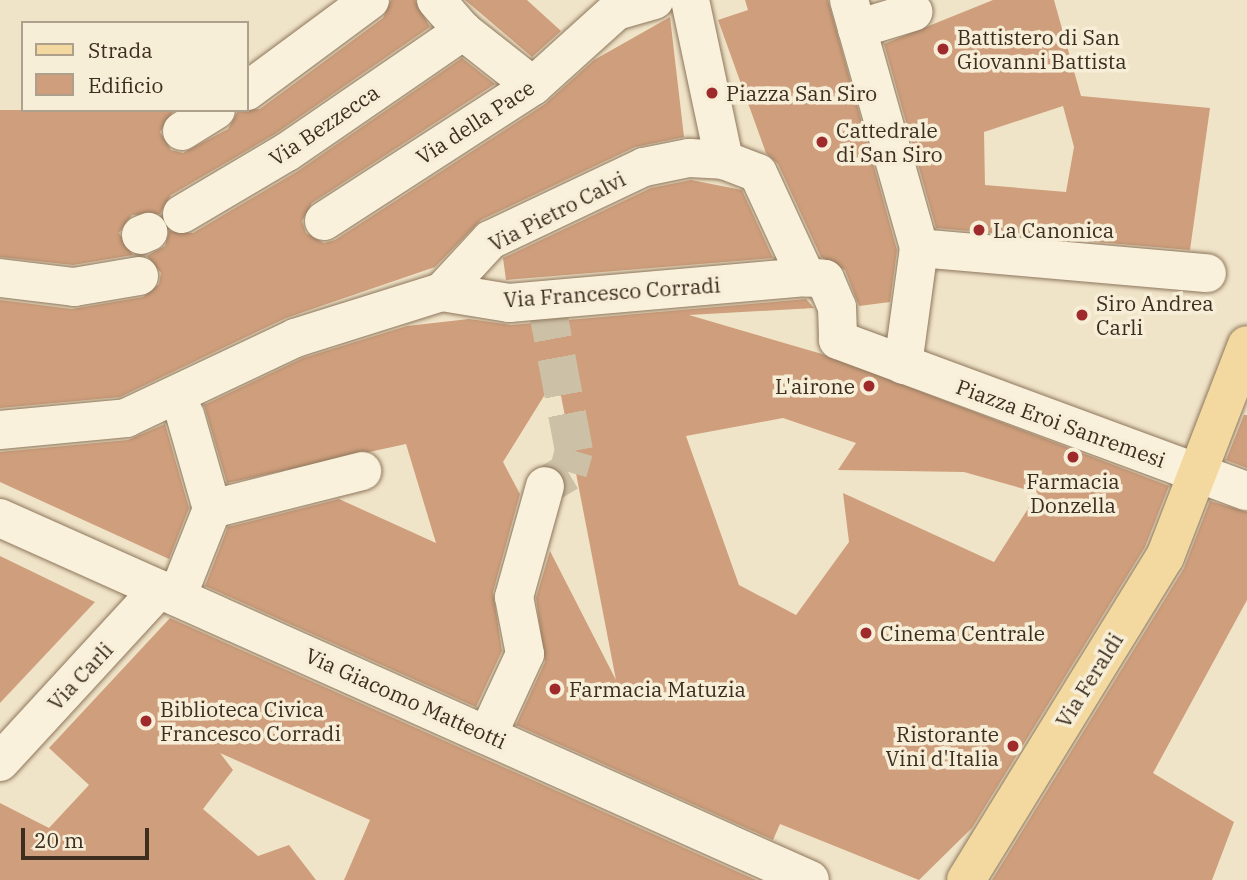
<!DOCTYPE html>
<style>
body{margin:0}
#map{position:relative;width:1247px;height:880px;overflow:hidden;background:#f0e4c8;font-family:"IBM Plex Serif",serif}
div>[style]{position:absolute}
.building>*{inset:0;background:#cf9f7d}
.minor-tunnel>*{height:38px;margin-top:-19px;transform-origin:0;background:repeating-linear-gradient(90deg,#ccc0a6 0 38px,transparent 0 57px)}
.roads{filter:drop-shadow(0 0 2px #8d765c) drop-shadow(0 0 2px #8d765c)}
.minor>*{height:38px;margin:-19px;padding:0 19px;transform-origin:19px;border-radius:19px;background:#faf1dc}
.major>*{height:38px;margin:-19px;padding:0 19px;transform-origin:19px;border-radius:19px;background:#f3d9a0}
.dots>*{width:19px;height:19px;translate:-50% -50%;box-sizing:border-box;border:4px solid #f7eed8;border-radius:50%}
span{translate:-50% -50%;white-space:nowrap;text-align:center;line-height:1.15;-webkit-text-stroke:7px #f7eed8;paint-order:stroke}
.poi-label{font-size:21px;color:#3d2e20}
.left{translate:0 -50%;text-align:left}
.right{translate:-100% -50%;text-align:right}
.street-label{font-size:21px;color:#3d2e20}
.legend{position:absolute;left:21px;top:21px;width:228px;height:91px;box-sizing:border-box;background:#f7eed8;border:2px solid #ada18e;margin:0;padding:9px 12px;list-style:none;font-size:21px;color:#3d2e20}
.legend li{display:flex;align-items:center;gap:14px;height:35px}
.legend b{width:35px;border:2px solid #ada18e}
.scale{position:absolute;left:21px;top:828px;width:128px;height:32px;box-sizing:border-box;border:4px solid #3d2e20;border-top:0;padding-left:9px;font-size:21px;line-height:24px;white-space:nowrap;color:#3d2e20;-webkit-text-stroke:5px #f7eed8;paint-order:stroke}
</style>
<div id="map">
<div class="building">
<i style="clip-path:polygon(391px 0,415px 0,430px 27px,275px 134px,171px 195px,160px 214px,132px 215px,119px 233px,133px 255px,73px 265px,0 257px,0 110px,174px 110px,160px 132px,171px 150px,183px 153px,228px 129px,238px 111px,260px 109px,383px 18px)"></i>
<i style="clip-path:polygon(465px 0,527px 0,561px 31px,532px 57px)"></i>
<i style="clip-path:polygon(745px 0,828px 0,897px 250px,890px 302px,859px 306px,845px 270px,821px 257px,778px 164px,766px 153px,718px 20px,748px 10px)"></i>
<i style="clip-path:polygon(evenodd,993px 0,1054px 0,1081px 96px,1210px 108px,1190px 250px,936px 228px,884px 44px,993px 0,1063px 106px,1074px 147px,1066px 192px,985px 185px,984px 132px,1063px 106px)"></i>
<i style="clip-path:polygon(670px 17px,684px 137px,635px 147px,481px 220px,435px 267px,286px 318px,120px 397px,0 408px,0 300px,72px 309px,143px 297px,159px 284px,161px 273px,147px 256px,165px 246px,169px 231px,193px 233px,298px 171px,462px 58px,495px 84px,312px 203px,302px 221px,306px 233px,324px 243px,335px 240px,545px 104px,594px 60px)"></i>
<i style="clip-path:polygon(691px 180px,742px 190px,773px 258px,506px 280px,503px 258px,651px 188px)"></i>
<i style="clip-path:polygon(evenodd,806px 299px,814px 308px,689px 315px,822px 354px,1169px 486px,1145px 547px,972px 828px,919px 880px,780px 824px,773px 840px,516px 725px,545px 662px,536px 598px,550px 551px,616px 680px,557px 375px,503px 462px,520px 494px,493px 592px,502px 651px,476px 707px,205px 586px,228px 527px,339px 499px,436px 543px,406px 444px,227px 483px,204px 405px,303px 358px,407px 326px,469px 319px,511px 325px,806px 299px,783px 418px,856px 443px,838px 470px,964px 472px,1038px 493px,994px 562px,843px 493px,849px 542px,796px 615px,739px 585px,686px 436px,783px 418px)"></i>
<i style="clip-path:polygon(1244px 415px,1247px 415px,1247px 468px,1226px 460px)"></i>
<i style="clip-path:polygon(165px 424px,189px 508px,169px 559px,0 482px,0 452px,128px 440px)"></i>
<i style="clip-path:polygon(1210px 501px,1247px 512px,1247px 600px,1153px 773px,1234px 822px,1212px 880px,992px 880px,1184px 568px)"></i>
<i style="clip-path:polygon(0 556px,95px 602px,0 703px)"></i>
<i style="clip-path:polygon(170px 618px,756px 880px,344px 880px,370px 820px,220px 753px,233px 770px,203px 809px,258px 856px,289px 845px,316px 880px,0 880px,0 803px,49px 828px,89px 785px,49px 748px)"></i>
</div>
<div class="minor-tunnel">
<i style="left:545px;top:486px;width:27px;rotate:-31deg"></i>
<i style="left:568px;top:472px;width:22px;rotate:-74deg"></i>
<i style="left:574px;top:451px;width:153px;rotate:-100.6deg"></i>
</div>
<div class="roads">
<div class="minor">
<i style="left:436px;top:0;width:41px;rotate:48.9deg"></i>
<i style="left:463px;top:31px;width:89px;rotate:38.2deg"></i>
<i style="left:690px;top:0;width:164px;rotate:78deg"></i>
<i style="left:849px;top:0;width:258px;rotate:74.2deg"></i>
<i style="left:919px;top:248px;width:118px;rotate:97.8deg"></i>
<i style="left:857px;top:29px;width:59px;rotate:-16.9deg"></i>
<i style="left:247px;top:91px;width:153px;rotate:-36.5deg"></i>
<i style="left:182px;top:131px;width:40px;rotate:-32deg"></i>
<i style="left:182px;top:214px;width:122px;rotate:-30.6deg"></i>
<i style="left:287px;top:152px;width:214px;rotate:-34.5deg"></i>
<i style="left:324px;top:221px;width:249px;rotate:-32.9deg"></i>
<i style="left:533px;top:86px;width:112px;rotate:-42.1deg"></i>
<i style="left:616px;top:11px;width:40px;rotate:-16deg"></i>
<i style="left:141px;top:235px;width:8px;rotate:-23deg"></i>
<i style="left:919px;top:248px;width:289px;rotate:5deg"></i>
<i style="left:0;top:278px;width:75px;rotate:6.9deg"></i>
<i style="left:74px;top:287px;width:66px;rotate:-9.6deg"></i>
<i style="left:442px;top:292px;width:71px;rotate:-47.3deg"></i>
<i style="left:490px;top:240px;width:170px;rotate:-25.4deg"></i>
<i style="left:644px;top:167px;width:46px;rotate:-11.3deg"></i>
<i style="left:689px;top:158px;width:35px;rotate:3deg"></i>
<i style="left:724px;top:160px;width:36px;rotate:21deg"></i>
<i style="left:758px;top:173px;width:115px;rotate:65.2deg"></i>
<i style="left:0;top:430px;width:127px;rotate:-5.4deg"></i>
<i style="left:126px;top:418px;width:187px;rotate:-25.3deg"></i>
<i style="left:295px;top:338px;width:154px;rotate:-17.4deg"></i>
<i style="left:442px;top:292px;width:68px;rotate:9.3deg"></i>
<i style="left:509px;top:303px;width:298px;rotate:-5deg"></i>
<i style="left:806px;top:277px;width:19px;rotate:6deg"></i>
<i style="left:825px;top:279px;width:30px;rotate:67deg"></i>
<i style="left:837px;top:307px;width:33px;rotate:88deg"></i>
<i style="left:838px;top:340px;width:436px;rotate:20.3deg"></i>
<i style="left:212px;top:509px;width:155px;rotate:-14.2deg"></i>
<i style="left:0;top:518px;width:887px;rotate:24.08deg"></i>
<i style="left:177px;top:597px;width:95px;rotate:-68.3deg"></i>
<i style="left:212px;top:509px;width:98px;rotate:-106deg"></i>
<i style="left:488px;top:734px;width:88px;rotate:-65.2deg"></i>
<i style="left:525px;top:654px;width:58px;rotate:-100.9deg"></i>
<i style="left:514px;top:597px;width:115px;rotate:-74.4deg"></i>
<i style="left:0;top:762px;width:235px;rotate:-47.4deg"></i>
</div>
<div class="major">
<i style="left:966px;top:880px;width:379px;rotate:-58.4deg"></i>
<i style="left:1165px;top:557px;width:227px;rotate:-68.9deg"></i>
</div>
</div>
<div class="dots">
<i style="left:943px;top:49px;background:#9e2a2b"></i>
<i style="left:712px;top:93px;background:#9e2a2b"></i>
<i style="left:822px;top:142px;background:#9e2a2b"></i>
<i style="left:979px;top:230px;background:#9e2a2b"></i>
<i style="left:1082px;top:315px;background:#9e2a2b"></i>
<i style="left:869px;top:386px;background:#9e2a2b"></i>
<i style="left:1073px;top:457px;background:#9e2a2b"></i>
<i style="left:866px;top:633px;background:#9e2a2b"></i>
<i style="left:555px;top:689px;background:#9e2a2b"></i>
<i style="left:146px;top:721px;background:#9e2a2b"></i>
<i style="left:1013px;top:746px;background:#9e2a2b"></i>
</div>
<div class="poi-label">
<span class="left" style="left:957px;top:49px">Battistero di San<br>Giovanni Battista</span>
<span class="left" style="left:726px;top:93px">Piazza San Siro</span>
<span class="left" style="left:836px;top:142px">Cattedrale<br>di San Siro</span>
<span class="left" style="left:993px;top:230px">La Canonica</span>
<span class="left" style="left:1096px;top:315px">Siro Andrea<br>Carli</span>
<span class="right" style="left:855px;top:386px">L'airone</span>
<span style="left:1073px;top:493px">Farmacia<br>Donzella</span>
<span class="left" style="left:880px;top:633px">Cinema Centrale</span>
<span class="left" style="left:569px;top:689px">Farmacia Matuzia</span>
<span class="left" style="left:160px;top:721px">Biblioteca Civica<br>Francesco Corradi</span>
<span class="right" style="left:999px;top:746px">Ristorante<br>Vini d'Italia</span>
</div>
<div class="street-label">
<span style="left:475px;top:122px;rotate:-33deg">Via della Pace</span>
<span style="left:324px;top:125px;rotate:-34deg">Via Bezzecca</span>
<span style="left:557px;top:211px;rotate:-27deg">Via Pietro Calvi</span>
<span style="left:612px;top:292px;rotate:-4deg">Via Francesco Corradi</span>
<span style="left:1061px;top:423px;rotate:20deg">Piazza Eroi Sanremesi</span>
<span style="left:80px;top:676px;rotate:-47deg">Via Carli</span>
<span style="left:1089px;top:680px;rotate:-58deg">Via Feraldi</span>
<span style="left:406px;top:698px;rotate:24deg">Via Giacomo Matteotti</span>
</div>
<ul class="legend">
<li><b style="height:9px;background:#f3d9a0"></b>Strada</li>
<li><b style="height:19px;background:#cf9f7d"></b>Edificio</li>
</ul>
<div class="scale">20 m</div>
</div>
